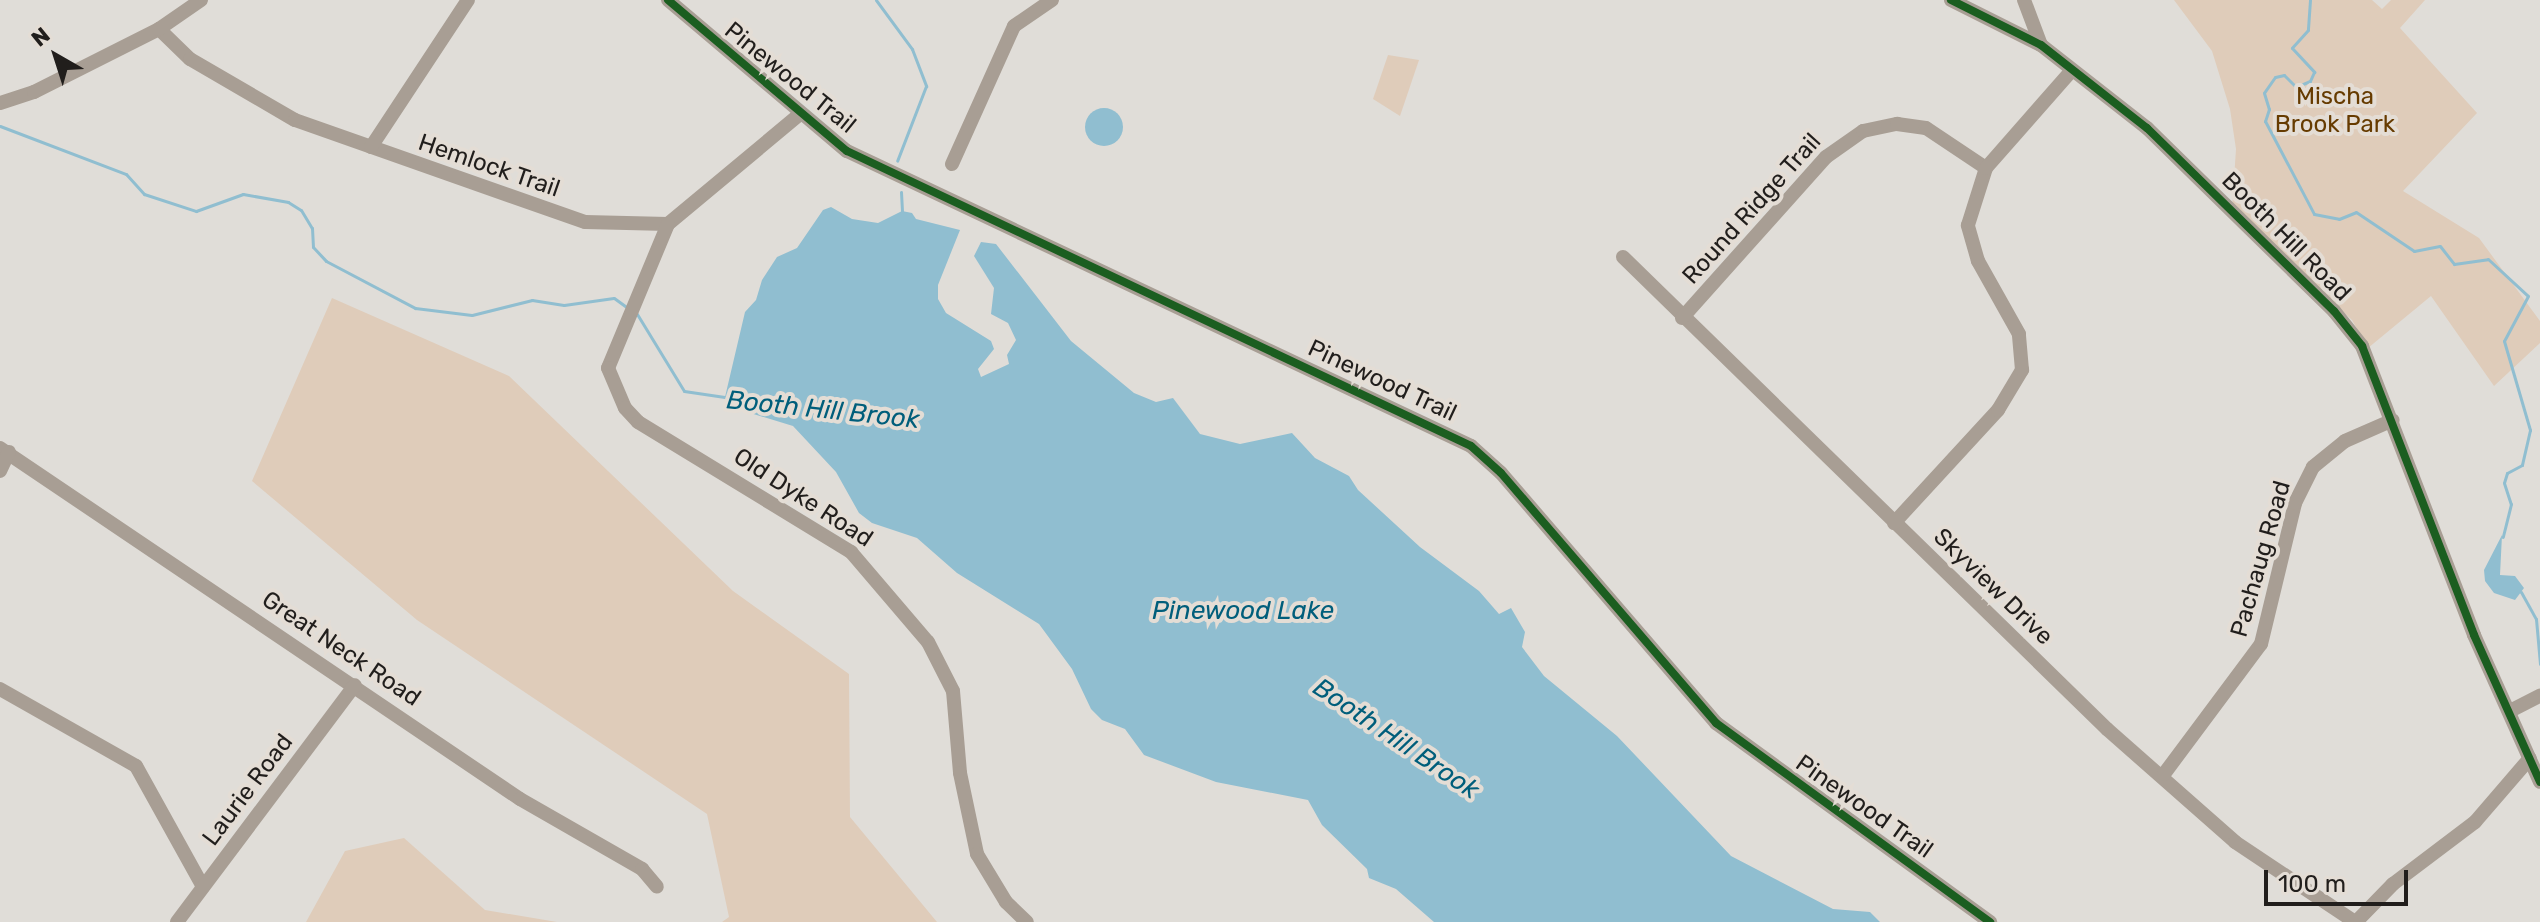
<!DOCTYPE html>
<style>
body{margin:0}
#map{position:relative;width:2540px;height:922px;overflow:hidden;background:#e0ddd8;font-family:Rubik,sans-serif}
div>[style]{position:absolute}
.green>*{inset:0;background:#dfccba}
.water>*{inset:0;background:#90bed0}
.round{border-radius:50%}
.stream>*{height:3px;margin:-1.5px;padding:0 1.5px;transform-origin:1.5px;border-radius:1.5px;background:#90bed0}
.minor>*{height:14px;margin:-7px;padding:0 7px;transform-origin:7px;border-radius:7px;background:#a89e94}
.cycleway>*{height:8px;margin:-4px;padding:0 4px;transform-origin:4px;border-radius:4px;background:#1b5e20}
span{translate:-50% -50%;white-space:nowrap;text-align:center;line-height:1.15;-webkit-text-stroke:8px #e4ddd5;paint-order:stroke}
.street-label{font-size:24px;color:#211e1c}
.park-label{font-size:24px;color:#663b00}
.water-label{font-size:26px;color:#005e7b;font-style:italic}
.north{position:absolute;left:16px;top:16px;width:80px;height:80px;-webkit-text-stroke:6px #e4ddd5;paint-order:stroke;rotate:321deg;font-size:22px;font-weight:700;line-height:32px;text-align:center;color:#211e1c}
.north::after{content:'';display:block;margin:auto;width:28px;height:36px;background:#211e1c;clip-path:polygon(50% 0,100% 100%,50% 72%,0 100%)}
.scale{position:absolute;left:2264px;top:870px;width:144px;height:36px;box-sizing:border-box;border:4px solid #211e1c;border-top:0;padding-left:10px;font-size:24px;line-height:28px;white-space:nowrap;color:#211e1c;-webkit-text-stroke:6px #e4ddd5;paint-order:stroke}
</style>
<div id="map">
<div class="green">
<i style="clip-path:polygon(2174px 0,2372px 0,2382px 9px,2391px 0,2425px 0,2400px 28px,2477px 113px,2403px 191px,2479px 238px,2540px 321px,2540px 343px,2494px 386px,2431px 296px,2368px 348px,2352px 320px,2232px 209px,2236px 149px,2230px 109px,2212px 51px)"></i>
<i style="clip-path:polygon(1388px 55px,1419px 60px,1400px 116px,1373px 99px)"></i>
<i style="clip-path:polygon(332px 298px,509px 376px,733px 591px,849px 674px,850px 817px,937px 922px,722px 922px,729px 917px,707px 814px,417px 620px,252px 481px)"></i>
<i style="clip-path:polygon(404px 838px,485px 910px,557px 922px,306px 922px,345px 851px)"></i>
</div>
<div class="water">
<i class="round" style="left:1085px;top:108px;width:38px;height:38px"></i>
<i style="clip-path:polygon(831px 207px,852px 219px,878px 223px,902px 211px,912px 213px,916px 219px,960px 230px,938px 285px,938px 299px,946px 313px,991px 341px,994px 349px,978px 369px,981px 377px,1009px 364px,1007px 355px,1016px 340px,1008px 323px,991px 314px,994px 288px,974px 256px,981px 242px,996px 244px,1071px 341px,1134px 393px,1156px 402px,1173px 398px,1200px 434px,1240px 444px,1292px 433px,1315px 458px,1349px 476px,1358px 490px,1420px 547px,1479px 591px,1499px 614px,1511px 608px,1525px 632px,1522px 647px,1544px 676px,1617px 736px,1731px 856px,1833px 909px,1870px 912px,1880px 922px,1434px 922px,1396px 889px,1369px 878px,1367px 869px,1322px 825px,1308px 800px,1216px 782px,1144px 755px,1125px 729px,1102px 720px,1091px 709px,1072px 669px,1039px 624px,957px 573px,917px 538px,872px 523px,859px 513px,836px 472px,793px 426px,734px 408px,725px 397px,745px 312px,756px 300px,762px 280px,777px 257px,797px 248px,823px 210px)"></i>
<i style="clip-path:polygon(2502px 535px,2500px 575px,2515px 576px,2524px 588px,2515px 600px,2494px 593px,2485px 581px,2484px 570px)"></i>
</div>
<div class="stream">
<i style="left:876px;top:0;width:61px;rotate:53.7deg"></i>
<i style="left:912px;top:49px;width:40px;rotate:69deg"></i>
<i style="left:926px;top:86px;width:80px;rotate:111.1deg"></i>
<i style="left:2310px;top:0;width:30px;rotate:94deg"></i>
<i style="left:2308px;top:30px;width:24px;rotate:132deg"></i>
<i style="left:2292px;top:48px;width:33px;rotate:47deg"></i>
<i style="left:2314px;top:72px;width:10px;rotate:114deg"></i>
<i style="left:2310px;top:81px;width:15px;rotate:157deg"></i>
<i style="left:2296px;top:87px;width:17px;rotate:-135deg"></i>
<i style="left:2284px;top:75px;width:9px;rotate:167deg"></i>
<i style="left:2275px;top:77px;width:19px;rotate:125deg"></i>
<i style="left:2264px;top:93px;width:17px;rotate:73deg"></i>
<i style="left:2269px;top:109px;width:13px;rotate:108deg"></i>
<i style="left:2265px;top:121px;width:105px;rotate:62.2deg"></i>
<i style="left:2314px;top:214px;width:25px;rotate:11deg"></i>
<i style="left:2339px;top:219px;width:18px;rotate:-22deg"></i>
<i style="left:2356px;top:212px;width:70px;rotate:33.9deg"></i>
<i style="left:2414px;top:251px;width:26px;rotate:-11deg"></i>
<i style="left:2440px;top:246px;width:23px;rotate:52deg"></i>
<i style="left:2454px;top:264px;width:34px;rotate:-8deg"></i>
<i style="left:2488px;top:259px;width:54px;rotate:42.8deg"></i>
<i style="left:2528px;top:296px;width:51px;rotate:118.1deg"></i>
<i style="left:2504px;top:341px;width:93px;rotate:73.7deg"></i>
<i style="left:2530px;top:430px;width:36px;rotate:103deg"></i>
<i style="left:2522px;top:465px;width:17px;rotate:152deg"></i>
<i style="left:2507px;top:473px;width:10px;rotate:107deg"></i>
<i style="left:2504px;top:483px;width:22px;rotate:72deg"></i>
<i style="left:2511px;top:504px;width:34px;rotate:104deg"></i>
<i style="left:0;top:126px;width:135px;rotate:20.9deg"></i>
<i style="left:126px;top:174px;width:27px;rotate:48deg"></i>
<i style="left:144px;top:194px;width:55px;rotate:18.1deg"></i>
<i style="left:196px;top:211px;width:50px;rotate:-19.9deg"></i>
<i style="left:243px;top:194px;width:46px;rotate:10.1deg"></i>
<i style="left:288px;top:202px;width:15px;rotate:32deg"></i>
<i style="left:301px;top:210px;width:21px;rotate:59deg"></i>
<i style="left:312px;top:228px;width:19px;rotate:87deg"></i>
<i style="left:313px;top:247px;width:19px;rotate:47deg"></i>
<i style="left:326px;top:261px;width:101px;rotate:27.8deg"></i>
<i style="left:415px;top:308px;width:57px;rotate:7deg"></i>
<i style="left:472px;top:315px;width:62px;rotate:-14deg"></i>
<i style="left:532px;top:300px;width:32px;rotate:9deg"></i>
<i style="left:564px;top:305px;width:50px;rotate:-8deg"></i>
<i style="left:614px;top:298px;width:17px;rotate:36deg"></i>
<i style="left:901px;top:192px;width:20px;rotate:87deg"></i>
<i style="left:637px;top:314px;width:90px;rotate:58.6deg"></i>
<i style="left:684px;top:391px;width:41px;rotate:8.3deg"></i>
<i style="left:2521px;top:592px;width:31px;rotate:61deg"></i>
<i style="left:2536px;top:619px;width:45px;rotate:84.9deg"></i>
</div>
<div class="minor">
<i style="left:668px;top:0;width:234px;rotate:40.2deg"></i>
<i style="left:847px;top:151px;width:690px;rotate:25.3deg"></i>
<i style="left:1471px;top:446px;width:40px;rotate:42deg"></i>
<i style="left:1501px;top:473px;width:330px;rotate:49.3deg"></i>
<i style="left:1716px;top:723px;width:339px;rotate:36deg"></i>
<i style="left:1951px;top:0;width:101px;rotate:26.6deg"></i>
<i style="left:2041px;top:45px;width:135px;rotate:38.1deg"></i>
<i style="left:2147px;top:128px;width:262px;rotate:44.4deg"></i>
<i style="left:2334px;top:311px;width:45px;rotate:51.3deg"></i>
<i style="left:2362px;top:346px;width:310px;rotate:68.8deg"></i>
<i style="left:2474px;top:635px;width:161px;rotate:65.8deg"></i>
<i style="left:2024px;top:0;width:48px;rotate:69.3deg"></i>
<i style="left:159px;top:29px;width:43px;rotate:44.1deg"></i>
<i style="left:190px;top:59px;width:121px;rotate:30.2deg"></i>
<i style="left:295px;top:120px;width:307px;rotate:19.4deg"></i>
<i style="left:585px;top:222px;width:83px;rotate:1.4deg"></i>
<i style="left:668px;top:224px;width:170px;rotate:-39.8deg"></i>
<i style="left:0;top:103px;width:36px;rotate:-18deg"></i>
<i style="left:34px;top:92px;width:140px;rotate:-26.7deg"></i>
<i style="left:159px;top:29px;width:51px;rotate:-34.6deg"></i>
<i style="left:371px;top:147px;width:176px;rotate:-56.6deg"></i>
<i style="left:952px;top:164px;width:151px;rotate:-65.8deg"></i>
<i style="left:1014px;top:26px;width:46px;rotate:-34.4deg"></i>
<i style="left:668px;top:224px;width:156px;rotate:112.6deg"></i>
<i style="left:608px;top:368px;width:43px;rotate:67deg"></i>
<i style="left:625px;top:408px;width:19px;rotate:47deg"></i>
<i style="left:638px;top:422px;width:250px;rotate:31.4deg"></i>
<i style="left:851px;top:552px;width:118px;rotate:49.5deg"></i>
<i style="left:928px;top:642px;width:55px;rotate:63deg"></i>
<i style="left:953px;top:691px;width:82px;rotate:85.1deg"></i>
<i style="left:960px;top:773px;width:83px;rotate:78.1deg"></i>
<i style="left:977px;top:854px;width:56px;rotate:58.9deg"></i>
<i style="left:1006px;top:902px;width:29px;rotate:44deg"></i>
<i style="left:1623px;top:257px;width:676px;rotate:44.28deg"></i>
<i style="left:2107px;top:729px;width:171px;rotate:41.4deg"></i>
<i style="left:2235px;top:842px;width:144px;rotate:33.7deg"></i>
<i style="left:1682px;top:318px;width:216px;rotate:-48.2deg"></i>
<i style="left:1826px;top:157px;width:45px;rotate:-35.1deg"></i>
<i style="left:1863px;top:131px;width:35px;rotate:-12deg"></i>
<i style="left:1897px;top:124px;width:29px;rotate:8deg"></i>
<i style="left:1926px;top:128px;width:72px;rotate:33.7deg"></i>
<i style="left:0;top:448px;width:627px;rotate:34.02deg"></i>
<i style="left:520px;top:799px;width:141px;rotate:29.8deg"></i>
<i style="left:642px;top:869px;width:23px;rotate:50deg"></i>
<i style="left:0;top:471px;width:21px;rotate:-65deg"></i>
<i style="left:1894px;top:523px;width:154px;rotate:-47.4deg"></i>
<i style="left:1998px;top:410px;width:47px;rotate:-59deg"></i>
<i style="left:2022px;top:370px;width:36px;rotate:-95deg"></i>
<i style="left:2019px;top:334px;width:84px;rotate:-119.3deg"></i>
<i style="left:1978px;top:261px;width:37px;rotate:-106deg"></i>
<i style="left:1968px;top:225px;width:60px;rotate:-72.5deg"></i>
<i style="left:1986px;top:168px;width:130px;rotate:-48.7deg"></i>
<i style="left:0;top:689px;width:156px;rotate:29.5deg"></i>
<i style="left:136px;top:766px;width:138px;rotate:61deg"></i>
<i style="left:2510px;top:711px;width:34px;rotate:-27deg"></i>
<i style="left:2164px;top:774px;width:162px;rotate:-53.3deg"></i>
<i style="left:2261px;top:644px;width:145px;rotate:-76.4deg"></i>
<i style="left:2295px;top:503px;width:40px;rotate:-63.4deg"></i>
<i style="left:2313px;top:467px;width:41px;rotate:-39.1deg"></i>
<i style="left:2345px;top:441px;width:52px;rotate:-23.6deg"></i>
<i style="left:177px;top:922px;width:296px;rotate:-53.1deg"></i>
<i style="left:2356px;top:922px;width:53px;rotate:-45.8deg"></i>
<i style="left:2393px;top:884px;width:103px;rotate:-37.1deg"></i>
<i style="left:2475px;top:822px;width:84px;rotate:-49.3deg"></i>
</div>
<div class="cycleway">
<i style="left:668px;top:0;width:234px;rotate:40.2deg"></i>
<i style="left:847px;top:151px;width:690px;rotate:25.3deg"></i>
<i style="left:1471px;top:446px;width:40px;rotate:42deg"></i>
<i style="left:1501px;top:473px;width:330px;rotate:49.3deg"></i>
<i style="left:1716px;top:723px;width:339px;rotate:36deg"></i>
<i style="left:1951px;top:0;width:101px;rotate:26.6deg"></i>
<i style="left:2041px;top:45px;width:135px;rotate:38.1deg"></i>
<i style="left:2147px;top:128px;width:262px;rotate:44.4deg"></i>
<i style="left:2334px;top:311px;width:45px;rotate:51.3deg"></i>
<i style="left:2362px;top:346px;width:310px;rotate:68.8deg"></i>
<i style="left:2474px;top:635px;width:161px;rotate:65.8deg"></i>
</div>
<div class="street-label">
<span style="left:790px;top:78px;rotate:39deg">Pinewood Trail</span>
<span style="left:489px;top:166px;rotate:19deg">Hemlock Trail</span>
<span style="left:1752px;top:209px;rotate:-48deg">Round Ridge Trail</span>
<span style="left:2286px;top:237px;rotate:45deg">Booth Hill Road</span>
<span style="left:1382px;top:381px;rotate:25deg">Pinewood Trail</span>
<span style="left:803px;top:498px;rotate:33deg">Old Dyke Road</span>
<span style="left:2261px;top:559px;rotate:-74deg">Pachaug Road</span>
<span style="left:1993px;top:587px;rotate:44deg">Skyview Drive</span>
<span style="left:341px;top:649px;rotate:34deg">Great Neck Road</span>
<span style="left:248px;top:790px;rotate:-53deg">Laurie Road</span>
<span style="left:1864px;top:807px;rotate:35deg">Pinewood Trail</span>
</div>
<div class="park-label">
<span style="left:2335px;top:111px">Mischa<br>Brook Park</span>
</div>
<div class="water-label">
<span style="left:823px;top:410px;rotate:6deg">Booth Hill Brook</span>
<span style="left:1243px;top:611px">Pinewood Lake</span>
<span style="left:1396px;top:739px;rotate:34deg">Booth Hill Brook</span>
</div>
<div class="north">N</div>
<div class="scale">100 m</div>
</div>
